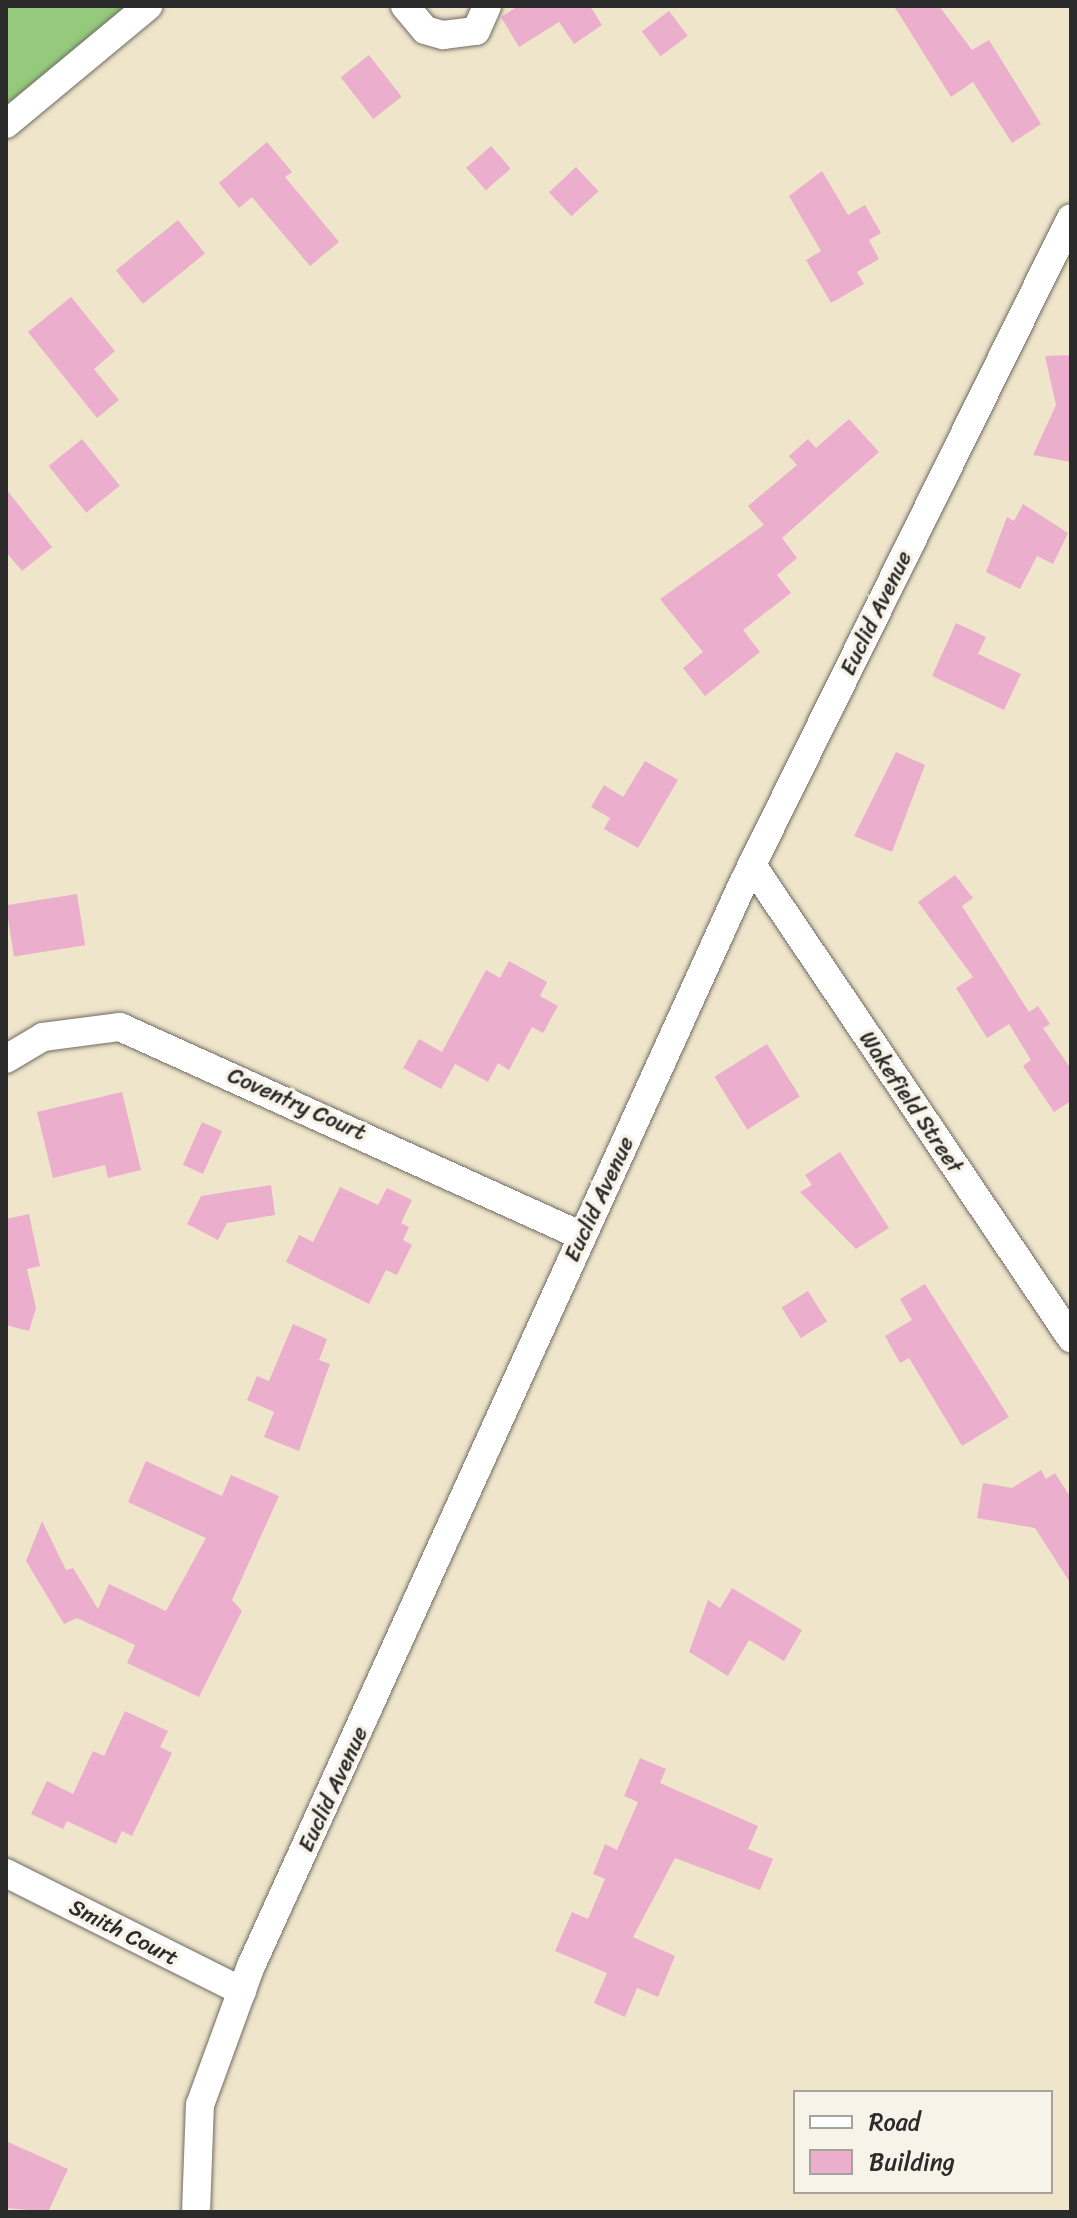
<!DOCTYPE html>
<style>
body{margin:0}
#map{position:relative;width:1077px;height:2218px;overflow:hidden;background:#efe5cb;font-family:Sriracha,sans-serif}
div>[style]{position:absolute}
.green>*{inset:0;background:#95ca7c}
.building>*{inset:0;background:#ebafcd;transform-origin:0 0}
.roads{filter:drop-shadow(0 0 2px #706c63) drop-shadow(0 0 2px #706c63)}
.minor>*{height:28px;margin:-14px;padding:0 14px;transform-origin:14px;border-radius:14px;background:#fff}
span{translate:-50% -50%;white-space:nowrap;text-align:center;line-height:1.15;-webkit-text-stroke:7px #f7f3e8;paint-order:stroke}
.street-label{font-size:22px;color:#2b2b2b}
.frame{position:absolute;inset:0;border:8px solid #2b2b2b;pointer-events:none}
.legend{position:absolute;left:793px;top:2090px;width:260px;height:104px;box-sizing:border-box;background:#f7f3e8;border:2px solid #a5a39c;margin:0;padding:10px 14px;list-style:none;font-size:24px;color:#2b2b2b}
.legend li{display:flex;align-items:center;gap:16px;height:40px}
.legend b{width:40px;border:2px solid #a5a39c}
</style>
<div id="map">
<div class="green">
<i style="clip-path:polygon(6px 6px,134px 6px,6px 110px)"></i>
</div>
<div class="building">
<i style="clip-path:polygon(518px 6px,590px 6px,602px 25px,574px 44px,559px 22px,519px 47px,501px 17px)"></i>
<i style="clip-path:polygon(894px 6px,939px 6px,972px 50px,989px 40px,1041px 124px,1012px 143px,973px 82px,951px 97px)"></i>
<i style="left:669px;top:11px;width:31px;height:34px;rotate:53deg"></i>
<i style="left:369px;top:55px;width:53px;height:36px;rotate:52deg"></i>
<i style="clip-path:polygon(267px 142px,292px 172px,285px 177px,339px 242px,310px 266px,252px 197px,239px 208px,219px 183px)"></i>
<i style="left:491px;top:146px;width:30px;height:33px;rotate:49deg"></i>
<i style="left:576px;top:167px;width:33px;height:37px;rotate:47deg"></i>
<i style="clip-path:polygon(822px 171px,848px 215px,865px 205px,881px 233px,869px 240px,879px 259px,857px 272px,864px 284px,831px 303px,806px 260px,821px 251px,789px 196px)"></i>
<i style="left:178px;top:220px;width:43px;height:80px;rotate:51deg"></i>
<i style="clip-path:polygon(71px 297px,115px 351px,94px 369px,119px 400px,97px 418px,28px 332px)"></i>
<i style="clip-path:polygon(1071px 355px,1071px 462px,1033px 455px,1056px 405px,1045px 356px)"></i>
<i style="clip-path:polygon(849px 419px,879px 452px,782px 538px,797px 558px,777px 575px,791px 593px,743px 630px,760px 652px,705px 696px,683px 668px,703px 652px,660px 599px,764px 525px,748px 506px,797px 465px,789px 456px,808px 439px,816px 448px)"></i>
<i style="left:82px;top:439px;width:60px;height:43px;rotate:51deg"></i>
<i style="clip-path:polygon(6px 489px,52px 547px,22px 571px,6px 552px)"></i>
<i style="clip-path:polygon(1023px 504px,1068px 533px,1053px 564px,1037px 556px,1020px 589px,986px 572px,1007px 517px,1014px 521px)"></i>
<i style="clip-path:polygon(956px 623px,986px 637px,978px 654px,1021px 674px,1004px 710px,932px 676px)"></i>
<i style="clip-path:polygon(896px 752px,925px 765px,892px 852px,854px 836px)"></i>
<i style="clip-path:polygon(645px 761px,678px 780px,638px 848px,604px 829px,610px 818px,591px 807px,604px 785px,623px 797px)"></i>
<i style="clip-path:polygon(955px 875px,973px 898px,962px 906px,1029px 1012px,1038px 1006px,1050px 1024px,1043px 1028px,1071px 1069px,1071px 1101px,1054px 1112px,1023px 1066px,1031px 1060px,1009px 1024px,987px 1038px,956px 988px,973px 977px,918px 902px)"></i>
<i style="left:77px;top:894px;width:52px;height:72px;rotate:81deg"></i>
<i style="clip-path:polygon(509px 961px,547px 982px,540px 996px,558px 1006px,543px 1033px,532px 1027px,509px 1070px,498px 1063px,488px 1082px,455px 1064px,441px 1089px,403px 1068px,419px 1039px,442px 1052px,486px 970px,500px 978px)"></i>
<i style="left:767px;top:1044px;width:62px;height:62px;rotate:58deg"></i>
<i style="clip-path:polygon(122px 1092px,141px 1170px,108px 1178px,105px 1165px,53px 1178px,37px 1112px)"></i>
<i style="left:202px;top:1122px;width:22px;height:47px;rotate:24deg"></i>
<i style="clip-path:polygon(840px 1152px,889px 1228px,856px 1249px,800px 1192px,812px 1185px,805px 1175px)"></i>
<i style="clip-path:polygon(271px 1185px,275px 1215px,227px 1223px,218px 1240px,187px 1224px,201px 1196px)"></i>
<i style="clip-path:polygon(340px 1187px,378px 1205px,387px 1188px,412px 1200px,401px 1223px,409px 1227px,403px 1240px,412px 1245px,397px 1275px,386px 1270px,369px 1304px,286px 1262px,299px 1235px,313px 1242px)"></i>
<i style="clip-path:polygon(29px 1214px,40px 1266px,27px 1269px,36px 1308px,29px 1331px,6px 1325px,6px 1219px)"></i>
<i style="clip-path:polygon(925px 1284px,1009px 1417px,962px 1446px,909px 1358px,900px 1363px,885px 1336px,912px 1320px,900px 1299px)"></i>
<i style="left:808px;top:1291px;width:36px;height:31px;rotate:58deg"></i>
<i style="clip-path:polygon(293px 1324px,327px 1339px,319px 1360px,330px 1364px,299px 1451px,264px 1437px,274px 1412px,247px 1400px,257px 1376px,269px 1381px)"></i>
<i style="clip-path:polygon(146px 1461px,222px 1496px,231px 1475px,279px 1496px,232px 1600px,242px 1611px,199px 1697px,127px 1663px,135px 1645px,77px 1618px,64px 1624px,26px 1561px,42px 1521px,66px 1570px,73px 1568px,98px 1609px,109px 1584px,166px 1611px,206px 1538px,128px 1502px)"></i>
<i style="clip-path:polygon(1041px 1470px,1046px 1479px,1055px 1473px,1071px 1498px,1071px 1584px,1035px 1528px,977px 1518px,983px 1483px,1012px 1488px)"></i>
<i style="clip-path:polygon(732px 1588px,802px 1630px,784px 1661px,749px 1640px,728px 1676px,689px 1652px,708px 1600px,720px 1608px)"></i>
<i style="clip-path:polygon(125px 1711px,168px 1731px,160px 1747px,172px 1753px,132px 1836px,122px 1831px,116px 1844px,67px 1821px,63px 1829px,31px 1814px,47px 1781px,73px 1794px,93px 1751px,104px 1756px)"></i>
<i style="clip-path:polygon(640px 1758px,666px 1769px,660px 1783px,758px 1826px,748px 1849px,773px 1859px,760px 1890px,675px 1858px,633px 1937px,675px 1956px,658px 1997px,637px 1988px,625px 2017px,594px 2003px,607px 1973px,555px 1951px,572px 1912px,588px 1919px,605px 1879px,593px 1874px,605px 1844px,617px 1850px,638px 1802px,624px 1796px)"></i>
<i style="clip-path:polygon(6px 2141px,68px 2169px,48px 2212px,6px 2208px)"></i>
</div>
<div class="roads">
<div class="minor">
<i style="left:405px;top:6px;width:31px;rotate:50deg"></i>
<i style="left:425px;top:30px;width:19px;rotate:16deg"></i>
<i style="left:443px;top:35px;width:33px;rotate:-7deg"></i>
<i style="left:476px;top:31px;width:27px;rotate:-66deg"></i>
<i style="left:6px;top:124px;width:185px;rotate:-39.7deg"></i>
<i style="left:752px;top:865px;width:571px;rotate:56deg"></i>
<i style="left:6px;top:1059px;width:43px;rotate:-30.7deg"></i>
<i style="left:43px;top:1037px;width:78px;rotate:-7.4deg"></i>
<i style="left:120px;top:1027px;width:507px;rotate:24.34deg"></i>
<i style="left:6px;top:1873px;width:264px;rotate:26.6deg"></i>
<i style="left:196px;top:2212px;width:107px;rotate:-87.9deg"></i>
<i style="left:200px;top:2105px;width:148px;rotate:-69.9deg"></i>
<i style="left:251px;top:1966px;width:1190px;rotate:-65.57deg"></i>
<i style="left:743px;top:883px;width:741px;rotate:-63.75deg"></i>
</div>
</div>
<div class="street-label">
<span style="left:876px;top:613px;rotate:-64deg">Euclid Avenue</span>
<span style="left:911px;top:1102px;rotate:56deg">Wakefield Street</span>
<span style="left:297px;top:1104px;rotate:24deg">Coventry Court</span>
<span style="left:599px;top:1199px;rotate:-65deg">Euclid Avenue</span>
<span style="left:333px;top:1789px;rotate:-65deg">Euclid Avenue</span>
<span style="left:124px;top:1932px;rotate:27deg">Smith Court</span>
</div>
<div class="frame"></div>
<ul class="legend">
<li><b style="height:10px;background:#fff"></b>Road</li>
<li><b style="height:22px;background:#ebafcd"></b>Building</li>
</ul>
</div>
